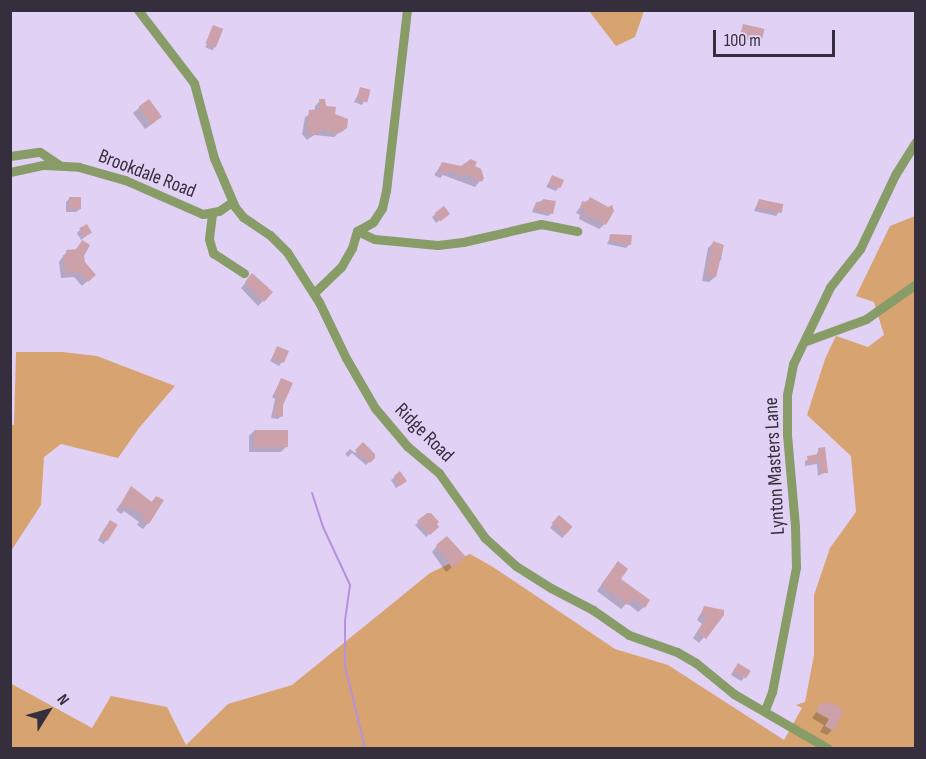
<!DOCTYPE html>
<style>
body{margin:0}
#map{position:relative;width:926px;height:759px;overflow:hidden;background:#e1d1f5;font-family:"Sofia Sans Condensed",sans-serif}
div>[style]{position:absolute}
.green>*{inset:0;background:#d7a370}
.shadow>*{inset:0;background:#0003;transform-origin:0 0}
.stream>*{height:2px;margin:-1px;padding:0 1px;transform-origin:1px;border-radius:1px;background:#b592dd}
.building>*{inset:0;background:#cca1aa;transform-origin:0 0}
.minor>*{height:9px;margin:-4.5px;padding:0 4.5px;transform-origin:4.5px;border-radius:4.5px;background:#889c67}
span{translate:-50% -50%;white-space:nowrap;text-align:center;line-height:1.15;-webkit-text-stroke:6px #e1d1f5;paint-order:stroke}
.street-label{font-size:20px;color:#352f3d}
.frame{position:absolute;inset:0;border:12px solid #352f3d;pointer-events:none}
.north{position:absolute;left:18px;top:681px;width:60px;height:60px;-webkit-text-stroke:4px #e1d1f5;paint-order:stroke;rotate:53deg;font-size:16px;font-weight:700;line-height:24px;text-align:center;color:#352f3d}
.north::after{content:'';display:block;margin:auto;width:21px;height:27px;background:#352f3d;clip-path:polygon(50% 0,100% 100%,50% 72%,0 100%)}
.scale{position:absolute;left:713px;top:30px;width:122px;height:27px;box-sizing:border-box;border:3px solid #352f3d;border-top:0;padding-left:8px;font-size:18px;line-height:21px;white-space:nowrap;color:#352f3d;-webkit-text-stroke:4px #e1d1f5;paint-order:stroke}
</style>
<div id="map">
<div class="green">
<i style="clip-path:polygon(589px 11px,643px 11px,643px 14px,635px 37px,616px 46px)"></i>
<i style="clip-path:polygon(915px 216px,915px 748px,11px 748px,10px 683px,92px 728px,111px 696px,167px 707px,186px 745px,228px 704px,292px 685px,430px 573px,470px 554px,493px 567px,615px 649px,668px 665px,784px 740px,802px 708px,796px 705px,805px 702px,814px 655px,814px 595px,830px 548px,856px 512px,851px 456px,807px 415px,825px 359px,836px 336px,868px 347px,884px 335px,874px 302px,856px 296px,890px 226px)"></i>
<i style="clip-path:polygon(16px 352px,62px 352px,97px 356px,175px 386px,139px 428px,118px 458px,61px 444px,44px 457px,41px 505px,11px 551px,10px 424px,14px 425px)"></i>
</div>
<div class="shadow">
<i style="clip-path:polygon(744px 26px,760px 39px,757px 42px,738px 38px)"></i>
<i style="left:214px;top:27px;width:8px;height:22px;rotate:23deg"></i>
<i style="clip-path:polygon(361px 89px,369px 91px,362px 105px,354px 102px)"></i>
<i style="clip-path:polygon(148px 101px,155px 122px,145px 129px,133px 113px)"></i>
<i style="clip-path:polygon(320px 101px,344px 128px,334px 137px,314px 135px,307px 140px,302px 134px,305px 117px,315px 111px,315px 106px)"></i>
<i style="clip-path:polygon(443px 163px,462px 168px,473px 167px,480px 181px,475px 187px,443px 175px,440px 178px,434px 175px)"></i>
<i style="clip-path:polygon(552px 177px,559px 187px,556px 191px,546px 187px)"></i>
<i style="clip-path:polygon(69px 199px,80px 209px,76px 212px,66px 212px,66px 202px)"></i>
<i style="clip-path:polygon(590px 199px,605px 224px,599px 229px,579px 219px,580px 215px,576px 213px,583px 203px)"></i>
<i style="clip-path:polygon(543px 200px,552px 213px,548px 216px,532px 212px,536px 203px)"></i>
<i style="clip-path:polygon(759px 200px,779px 212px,776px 216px,754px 211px)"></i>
<i style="clip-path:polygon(443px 208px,444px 217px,436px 223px,432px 217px)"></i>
<i style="clip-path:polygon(80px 230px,90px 233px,81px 240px,77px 233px)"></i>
<i style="clip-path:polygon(611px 236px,630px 244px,626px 248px,607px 244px)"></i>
<i style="clip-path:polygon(82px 242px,83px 263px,94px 275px,82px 286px,74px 277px,61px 278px,59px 262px,67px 251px,75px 250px)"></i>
<i style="clip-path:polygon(713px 243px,723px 246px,721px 260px,716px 264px,715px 277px,709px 282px,702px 281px,708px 248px)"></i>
<i style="clip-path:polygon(247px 281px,263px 301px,258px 306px,241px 288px)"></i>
<i style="clip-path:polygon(278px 348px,282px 362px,279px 366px,270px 361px)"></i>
<i style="clip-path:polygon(281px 380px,281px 416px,278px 419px,271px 418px,275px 399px,272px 397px)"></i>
<i style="clip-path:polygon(254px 431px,286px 447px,281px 452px,249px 452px,249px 436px)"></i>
<i style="clip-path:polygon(363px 444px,374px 457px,366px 465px,352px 453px,348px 457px,345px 454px,350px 449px,355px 453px)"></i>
<i style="clip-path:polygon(819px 449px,826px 472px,818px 476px,817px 464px,805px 466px,805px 461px,816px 456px)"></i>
<i style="clip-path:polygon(400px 473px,402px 484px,396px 488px,391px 480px)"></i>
<i style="clip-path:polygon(132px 488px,151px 503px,156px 497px,148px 523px,143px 529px,137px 525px,139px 522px,124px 511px,121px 514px,116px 510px)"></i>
<i style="clip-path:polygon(428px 514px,437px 527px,426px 537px,415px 525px)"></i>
<i style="left:559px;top:517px;width:16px;height:14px;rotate:40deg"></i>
<i style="left:110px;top:522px;width:7px;height:22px;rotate:34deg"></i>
<i style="clip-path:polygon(437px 546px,459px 562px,446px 572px,432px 552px)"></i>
<i style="clip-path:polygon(613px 569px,644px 607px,638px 612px,627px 603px,621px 609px,597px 591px)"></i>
<i style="clip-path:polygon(704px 608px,722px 615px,699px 643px,693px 638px,702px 624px,697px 620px)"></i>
<i style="clip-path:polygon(735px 668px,744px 678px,741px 681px,731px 675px)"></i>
<i style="clip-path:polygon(828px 703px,832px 730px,827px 735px,820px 732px,824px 725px,812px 718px,822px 704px,825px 706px)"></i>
</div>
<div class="stream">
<i style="left:312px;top:493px;width:36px;rotate:72deg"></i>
<i style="left:323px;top:527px;width:64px;rotate:65deg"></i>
<i style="left:350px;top:585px;width:37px;rotate:98deg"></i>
<i style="left:345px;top:622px;width:44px;rotate:90deg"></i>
<i style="left:345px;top:666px;width:84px;rotate:76.3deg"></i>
</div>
<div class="building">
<i style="left:743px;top:24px;width:22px;height:11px;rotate:13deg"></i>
<i style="left:213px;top:25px;width:11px;height:20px;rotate:22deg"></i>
<i style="left:360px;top:87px;width:11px;height:13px;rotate:15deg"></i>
<i style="left:149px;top:99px;width:22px;height:13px;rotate:54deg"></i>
<i style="clip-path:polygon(319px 99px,325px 99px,326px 106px,336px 107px,335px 114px,348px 119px,347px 128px,340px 133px,321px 130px,313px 136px,307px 128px,309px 110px,320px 109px)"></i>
<i style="clip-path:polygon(471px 159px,477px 162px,475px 166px,481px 169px,484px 178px,482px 182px,467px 175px,458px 175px,448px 170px,446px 174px,438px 170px,442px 162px,461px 166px)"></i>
<i style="left:552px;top:175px;width:13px;height:9px;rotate:23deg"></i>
<i style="left:69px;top:197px;width:12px;height:12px"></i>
<i style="clip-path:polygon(590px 197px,608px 207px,612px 205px,614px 211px,606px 225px,583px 213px,585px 209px,580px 208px,582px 201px,587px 203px)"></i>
<i style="clip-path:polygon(543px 199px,556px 201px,553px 214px,534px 209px,536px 202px,542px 203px)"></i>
<i style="left:759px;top:199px;width:25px;height:9px;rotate:12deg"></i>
<i style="left:444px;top:206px;width:10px;height:12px;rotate:53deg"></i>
<i style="left:87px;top:224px;width:10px;height:9px;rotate:61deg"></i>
<i style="clip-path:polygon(610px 234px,632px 235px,631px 245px,609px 241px)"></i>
<i style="clip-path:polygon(82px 240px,90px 245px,84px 256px,85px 262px,96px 275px,88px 282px,80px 272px,66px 274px,63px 255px,67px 255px,66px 250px,77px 249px)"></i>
<i style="clip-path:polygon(713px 241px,724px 245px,716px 277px,706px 276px)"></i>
<i style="clip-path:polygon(252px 273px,273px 292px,264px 302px,245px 282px)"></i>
<i style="left:277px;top:346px;width:13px;height:13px;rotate:23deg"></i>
<i style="clip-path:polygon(281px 378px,293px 383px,283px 405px,283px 417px,274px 415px,278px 395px,274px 394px)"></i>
<i style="left:254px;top:430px;width:34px;height:17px"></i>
<i style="clip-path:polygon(363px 442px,375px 454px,375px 458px,370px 463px,355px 450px)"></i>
<i style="clip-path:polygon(825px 447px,828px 473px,821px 473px,820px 462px,808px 464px,807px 456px,819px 454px,818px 448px)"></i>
<i style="clip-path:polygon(400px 471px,407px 481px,400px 486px,394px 476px)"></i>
<i style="clip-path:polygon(131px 486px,152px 502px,156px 496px,164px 500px,149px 524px,141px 520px,144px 516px,129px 507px,128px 509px,120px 505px)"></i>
<i style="clip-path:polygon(427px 513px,431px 513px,439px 522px,437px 524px,439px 527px,430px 535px,417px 521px)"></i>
<i style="left:559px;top:515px;width:18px;height:11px;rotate:41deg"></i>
<i style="left:110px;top:520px;width:9px;height:19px;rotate:32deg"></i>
<i style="clip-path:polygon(447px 536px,466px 557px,452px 568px,436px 545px)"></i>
<i style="clip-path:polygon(618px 561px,628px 569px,621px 579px,650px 600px,645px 608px,633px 598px,628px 605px,601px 585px)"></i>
<i style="clip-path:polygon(704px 606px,724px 610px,724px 615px,706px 639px,697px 632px,707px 619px,701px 614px)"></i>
<i style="left:738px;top:663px;width:15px;height:9px;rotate:32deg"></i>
<i style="clip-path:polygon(828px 701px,842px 708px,840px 712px,843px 713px,833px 731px,825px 726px,829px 719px,816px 712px,821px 702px,826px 705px)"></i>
</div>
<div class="minor">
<i style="left:138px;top:10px;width:92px;rotate:52.5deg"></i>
<i style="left:194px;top:83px;width:78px;rotate:75.1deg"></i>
<i style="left:214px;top:158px;width:53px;rotate:66.8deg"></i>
<i style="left:235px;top:207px;width:13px;rotate:51deg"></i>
<i style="left:243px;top:217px;width:32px;rotate:34deg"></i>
<i style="left:270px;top:235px;width:24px;rotate:45deg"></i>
<i style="left:287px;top:252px;width:59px;rotate:57.4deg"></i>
<i style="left:319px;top:302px;width:62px;rotate:64.3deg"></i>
<i style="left:346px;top:358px;width:58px;rotate:59.9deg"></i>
<i style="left:375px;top:408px;width:50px;rotate:49.9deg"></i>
<i style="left:407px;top:446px;width:42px;rotate:40.2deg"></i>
<i style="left:439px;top:473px;width:80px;rotate:54.7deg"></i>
<i style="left:485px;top:538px;width:42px;rotate:42.1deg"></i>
<i style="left:516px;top:566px;width:41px;rotate:32.2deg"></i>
<i style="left:551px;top:588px;width:47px;rotate:27.6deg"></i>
<i style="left:593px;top:610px;width:44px;rotate:34.8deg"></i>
<i style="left:629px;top:635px;width:51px;rotate:19.5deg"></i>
<i style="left:677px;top:652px;width:22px;rotate:30deg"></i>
<i style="left:696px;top:663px;width:49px;rotate:39.2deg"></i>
<i style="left:734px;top:694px;width:108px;rotate:30.1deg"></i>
<i style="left:10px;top:156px;width:30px;rotate:-8deg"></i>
<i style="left:40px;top:152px;width:22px;rotate:34deg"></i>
<i style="left:10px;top:172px;width:35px;rotate:-12deg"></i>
<i style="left:44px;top:165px;width:35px;rotate:3deg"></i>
<i style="left:79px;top:167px;width:48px;rotate:15.8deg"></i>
<i style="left:125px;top:180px;width:85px;rotate:23.6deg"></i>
<i style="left:203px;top:214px;width:16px;rotate:-11deg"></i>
<i style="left:219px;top:211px;width:16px;rotate:-35deg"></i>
<i style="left:212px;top:214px;width:25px;rotate:97deg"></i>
<i style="left:209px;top:239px;width:15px;rotate:74deg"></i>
<i style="left:213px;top:253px;width:37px;rotate:33deg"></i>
<i style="left:357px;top:231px;width:18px;rotate:-29deg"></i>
<i style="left:373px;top:222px;width:17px;rotate:-57deg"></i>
<i style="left:382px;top:208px;width:17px;rotate:-77deg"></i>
<i style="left:386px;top:191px;width:182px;rotate:-83.4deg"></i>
<i style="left:357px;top:231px;width:19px;rotate:25deg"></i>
<i style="left:374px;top:239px;width:64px;rotate:5.4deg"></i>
<i style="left:438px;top:245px;width:25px;rotate:-7deg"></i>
<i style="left:463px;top:242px;width:80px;rotate:-13deg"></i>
<i style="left:541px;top:224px;width:37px;rotate:11deg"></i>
<i style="left:314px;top:293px;width:37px;rotate:-44deg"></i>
<i style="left:341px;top:267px;width:22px;rotate:-60deg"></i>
<i style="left:352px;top:248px;width:18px;rotate:-74deg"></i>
<i style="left:806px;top:341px;width:64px;rotate:-20.1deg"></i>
<i style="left:866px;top:319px;width:61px;rotate:-35deg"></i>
<i style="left:765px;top:710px;width:19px;rotate:-69deg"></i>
<i style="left:772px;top:692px;width:127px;rotate:-79.1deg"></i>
<i style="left:796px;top:567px;width:41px;rotate:-91.4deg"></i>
<i style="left:795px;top:526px;width:92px;rotate:-95deg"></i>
<i style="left:787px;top:434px;width:39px;rotate:-90deg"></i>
<i style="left:787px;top:395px;width:32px;rotate:-79deg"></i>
<i style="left:793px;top:364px;width:85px;rotate:-64.3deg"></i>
<i style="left:830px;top:287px;width:48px;rotate:-51.7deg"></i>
<i style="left:860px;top:249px;width:82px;rotate:-64.7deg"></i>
<i style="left:895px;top:175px;width:39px;rotate:-58deg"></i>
</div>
<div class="street-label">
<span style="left:147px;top:174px;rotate:21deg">Brookdale Road</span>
<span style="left:424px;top:433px;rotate:45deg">Ridge Road</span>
<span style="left:775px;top:466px;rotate:-93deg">Lynton Masters Lane</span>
</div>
<div class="frame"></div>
<div class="north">N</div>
<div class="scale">100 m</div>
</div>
